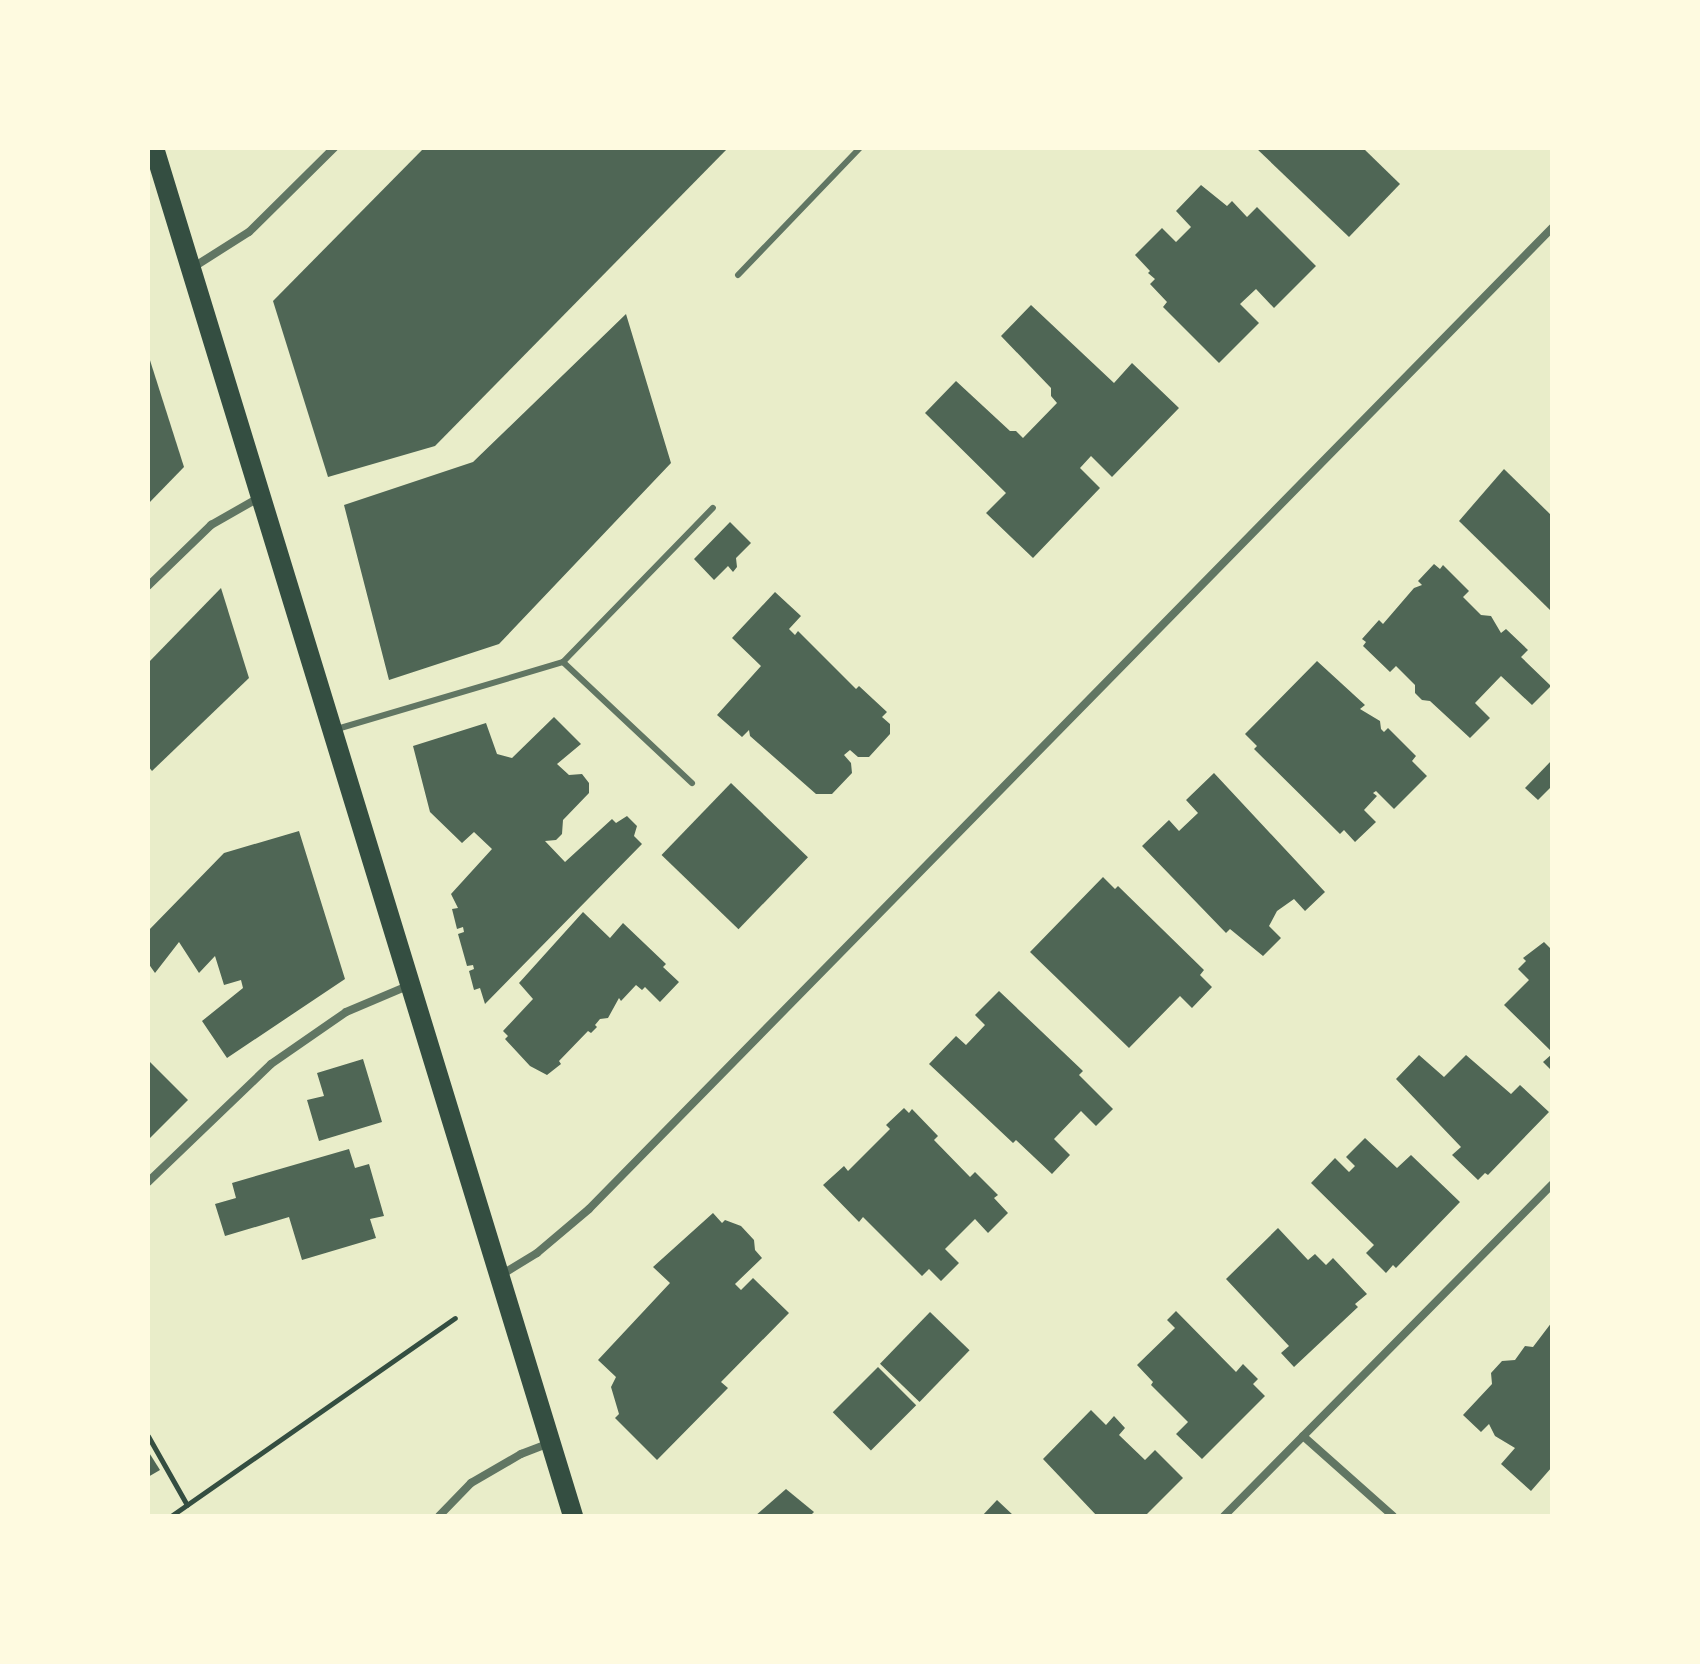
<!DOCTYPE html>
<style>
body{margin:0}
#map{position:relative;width:1700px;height:1664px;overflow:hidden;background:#e9edc9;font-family:"Noto Sans",sans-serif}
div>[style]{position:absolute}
.building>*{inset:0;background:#4f6655;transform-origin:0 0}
.path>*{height:5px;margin:-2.5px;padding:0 2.5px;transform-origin:2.5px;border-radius:2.5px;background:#344e41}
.service>*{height:6px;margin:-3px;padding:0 3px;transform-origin:3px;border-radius:3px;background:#617663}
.minor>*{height:8px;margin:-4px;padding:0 4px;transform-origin:4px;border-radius:4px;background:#617663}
.primary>*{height:20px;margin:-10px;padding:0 10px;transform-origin:10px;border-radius:10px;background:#344e41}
span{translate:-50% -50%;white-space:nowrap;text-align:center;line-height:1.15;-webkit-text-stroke:6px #fefae0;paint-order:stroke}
.frame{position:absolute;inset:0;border:150px solid #fefae0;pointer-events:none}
</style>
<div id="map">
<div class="building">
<i style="clip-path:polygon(424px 148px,728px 148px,435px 446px,328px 477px,273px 301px)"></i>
<i style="clip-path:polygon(1256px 148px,1363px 148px,1400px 184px,1349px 237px)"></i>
<i style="clip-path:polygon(1201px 185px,1227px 206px,1232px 201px,1247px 217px,1257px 207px,1316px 266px,1274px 308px,1256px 289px,1240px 304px,1259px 323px,1219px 363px,1163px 307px,1167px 302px,1150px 284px,1155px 279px,1148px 273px,1150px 271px,1135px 255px,1162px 228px,1176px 242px,1191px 227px,1176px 211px)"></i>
<i style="clip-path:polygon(1031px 305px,1114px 383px,1132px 363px,1179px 408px,1112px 477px,1091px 456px,1080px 468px,1100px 488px,1033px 558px,986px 513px,1006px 493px,925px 413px,956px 381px,1010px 431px,1016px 431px,1023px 438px,1057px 403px,1051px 396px,1051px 388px,1001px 336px)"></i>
<i style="clip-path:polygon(626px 314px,671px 463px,499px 644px,389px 680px,344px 505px,473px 462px)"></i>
<i style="clip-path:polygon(148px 354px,184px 467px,148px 504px)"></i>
<i style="clip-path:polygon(1504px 469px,1552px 516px,1550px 610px,1459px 521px)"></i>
<i style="clip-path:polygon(730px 522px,751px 543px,736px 558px,737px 567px,733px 572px,728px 566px,714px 580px,694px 559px)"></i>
<i style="clip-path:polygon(1434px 564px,1440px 569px,1443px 565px,1469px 591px,1463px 597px,1481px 615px,1491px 616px,1501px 633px,1506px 629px,1528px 650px,1521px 657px,1551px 686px,1532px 705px,1501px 676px,1475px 703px,1490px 718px,1470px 738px,1430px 701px,1422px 700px,1415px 693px,1415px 685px,1396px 666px,1390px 672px,1363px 646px,1366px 642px,1362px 639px,1379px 620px,1383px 624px,1414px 588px,1422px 585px,1418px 581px)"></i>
<i style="clip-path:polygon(221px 588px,249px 678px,152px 771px,148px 766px,148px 663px)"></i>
<i style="clip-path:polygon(775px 592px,801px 616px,789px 629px,795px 635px,798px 631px,856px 689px,859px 686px,887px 712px,882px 717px,890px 724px,890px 734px,869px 757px,858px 757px,850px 750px,844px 755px,851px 763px,852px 773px,832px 794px,816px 794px,750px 736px,749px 730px,742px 737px,717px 715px,761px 666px,732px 638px)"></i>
<i style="clip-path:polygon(1317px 661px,1365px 705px,1360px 709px,1380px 721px,1381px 729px,1384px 732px,1388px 728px,1416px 756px,1412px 761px,1427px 776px,1394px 809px,1376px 791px,1373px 793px,1377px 796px,1364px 810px,1376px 822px,1355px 842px,1344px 830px,1340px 834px,1254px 749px,1257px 746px,1245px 734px)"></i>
<i style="clip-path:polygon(554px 717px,581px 744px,557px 764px,569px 775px,582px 774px,589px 783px,589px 793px,563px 820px,562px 834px,556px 840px,545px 841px,565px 862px,612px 819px,616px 823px,627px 816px,637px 826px,634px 836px,642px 844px,485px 1004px,480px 988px,474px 990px,469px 971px,474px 969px,473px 965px,467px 966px,458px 934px,464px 932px,463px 927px,457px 929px,452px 909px,458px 908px,451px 894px,492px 849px,474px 832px,462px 843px,430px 812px,413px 746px,486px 723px,497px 754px,512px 758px)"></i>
<i style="clip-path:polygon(1552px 760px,1552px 786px,1538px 800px,1525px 788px)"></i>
<i style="clip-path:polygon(1214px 773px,1325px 892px,1305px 911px,1294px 899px,1277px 911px,1269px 926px,1281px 938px,1263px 956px,1230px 929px,1226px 933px,1142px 846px,1169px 820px,1179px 831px,1198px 813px,1186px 800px)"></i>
<i style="left:731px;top:783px;width:107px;height:100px;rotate:44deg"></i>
<i style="clip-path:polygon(299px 831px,345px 979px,227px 1058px,202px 1021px,243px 988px,241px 980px,224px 985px,215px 956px,199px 973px,179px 942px,155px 973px,148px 963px,148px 931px,224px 853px)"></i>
<i style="clip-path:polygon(1103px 877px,1115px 889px,1118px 886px,1204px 970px,1200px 975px,1212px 987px,1192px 1008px,1180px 996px,1129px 1048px,1030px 952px)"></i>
<i style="clip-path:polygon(583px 912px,610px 938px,623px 923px,666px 964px,663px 967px,679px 982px,660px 1002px,645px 987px,642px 990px,636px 985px,621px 1001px,619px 998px,608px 1018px,600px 1019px,595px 1025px,597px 1027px,591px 1033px,588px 1031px,559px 1061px,561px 1064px,547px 1075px,530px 1066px,505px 1039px,508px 1036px,503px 1031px,533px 999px,519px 983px)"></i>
<i style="clip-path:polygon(1544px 942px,1552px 950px,1552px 1052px,1504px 1005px,1529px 980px,1518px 969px,1526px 961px,1523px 958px)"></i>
<i style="clip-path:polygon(999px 991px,1083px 1071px,1079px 1075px,1113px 1109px,1096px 1126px,1081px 1111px,1054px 1139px,1070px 1155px,1052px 1174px,1016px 1140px,1013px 1143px,929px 1064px,956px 1036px,966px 1045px,985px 1025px,975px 1015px)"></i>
<i style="clip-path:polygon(1552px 1054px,1552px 1071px,1543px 1062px)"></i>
<i style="clip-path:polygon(1419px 1055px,1444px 1077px,1466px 1055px,1511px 1094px,1520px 1085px,1549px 1112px,1488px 1175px,1485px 1173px,1478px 1180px,1452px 1155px,1461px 1147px,1396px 1079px)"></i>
<i style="clip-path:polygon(363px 1059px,382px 1122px,319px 1141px,307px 1100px,324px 1096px,317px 1073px)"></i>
<i style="clip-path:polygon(148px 1060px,188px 1100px,148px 1140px)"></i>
<i style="clip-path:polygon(904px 1108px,909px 1113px,912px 1109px,938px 1136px,934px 1140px,970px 1177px,975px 1172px,998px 1195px,994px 1198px,1008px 1213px,988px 1233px,975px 1219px,945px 1249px,959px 1263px,941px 1281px,929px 1269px,922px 1276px,863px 1217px,859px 1222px,823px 1185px,844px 1166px,848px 1171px,890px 1129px,886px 1125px)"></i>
<i style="clip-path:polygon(1365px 1138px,1397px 1168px,1411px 1155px,1460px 1202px,1396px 1268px,1393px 1265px,1386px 1273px,1366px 1253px,1374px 1245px,1311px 1183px,1335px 1158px,1349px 1172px,1355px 1166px,1346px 1157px)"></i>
<i style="clip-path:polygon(349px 1149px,355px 1168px,369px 1164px,384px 1216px,370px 1219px,376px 1238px,302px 1260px,289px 1217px,225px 1236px,215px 1204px,236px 1198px,232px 1183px)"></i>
<i style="clip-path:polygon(713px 1213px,722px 1223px,725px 1220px,741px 1226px,754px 1240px,755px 1250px,762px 1258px,735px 1284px,741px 1290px,753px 1278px,789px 1313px,721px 1382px,728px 1388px,657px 1460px,615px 1418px,619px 1414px,611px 1387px,616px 1377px,598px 1360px,670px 1283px,653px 1267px)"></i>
<i style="clip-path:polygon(1278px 1228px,1308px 1260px,1315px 1254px,1326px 1265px,1333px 1258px,1367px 1294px,1355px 1304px,1358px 1307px,1294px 1367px,1281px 1353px,1289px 1346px,1226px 1279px)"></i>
<i style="clip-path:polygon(1176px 1311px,1236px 1372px,1243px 1364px,1258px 1379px,1253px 1384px,1265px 1396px,1202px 1459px,1176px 1434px,1188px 1422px,1151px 1385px,1153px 1382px,1137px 1365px,1175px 1328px,1167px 1320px)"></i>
<i style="left:930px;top:1312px;width:55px;height:72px;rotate:44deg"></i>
<i style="clip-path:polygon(1552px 1322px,1552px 1467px,1531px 1491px,1501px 1464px,1515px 1448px,1495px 1436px,1489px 1424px,1481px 1432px,1463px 1415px,1492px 1384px,1491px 1373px,1502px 1361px,1515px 1360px,1525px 1346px,1533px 1347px)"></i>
<i style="left:878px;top:1367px;width:54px;height:64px;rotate:45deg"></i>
<i style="clip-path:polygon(1091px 1410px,1106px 1425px,1114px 1416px,1125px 1428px,1119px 1435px,1145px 1460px,1155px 1450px,1183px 1478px,1145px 1516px,1097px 1516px,1043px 1459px)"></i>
<i style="clip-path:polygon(148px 1451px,160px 1470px,148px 1477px)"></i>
<i style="clip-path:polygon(786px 1489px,814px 1512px,810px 1516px,755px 1516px)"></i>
<i style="clip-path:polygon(997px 1500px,1014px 1516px,982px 1516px)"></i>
</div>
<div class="path">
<i style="left:148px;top:1436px;width:79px;rotate:60.5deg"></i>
<i style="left:171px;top:1516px;width:346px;rotate:-34.9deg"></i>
</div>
<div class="service">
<i style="left:738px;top:275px;width:176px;rotate:-46.2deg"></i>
<i style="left:563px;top:662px;width:215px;rotate:-45.8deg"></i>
<i style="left:337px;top:729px;width:236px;rotate:-16.5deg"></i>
<i style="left:563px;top:662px;width:177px;rotate:43.2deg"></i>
</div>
<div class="minor">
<i style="left:192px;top:268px;width:67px;rotate:-32.3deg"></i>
<i style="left:249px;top:232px;width:120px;rotate:-44.7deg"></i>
<i style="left:148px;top:586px;width:88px;rotate:-44.1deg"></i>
<i style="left:211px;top:525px;width:56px;rotate:-29.7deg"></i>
<i style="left:148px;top:1182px;width:170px;rotate:-43.8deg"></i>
<i style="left:271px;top:1064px;width:91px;rotate:-34.7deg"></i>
<i style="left:346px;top:1012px;width:69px;rotate:-22.9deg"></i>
<i style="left:501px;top:1275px;width:42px;rotate:-31.4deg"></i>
<i style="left:537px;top:1253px;width:68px;rotate:-40.2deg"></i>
<i style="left:589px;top:1209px;width:1375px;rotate:-45.53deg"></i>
<i style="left:1303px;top:1436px;width:120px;rotate:41.6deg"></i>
<i style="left:439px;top:1516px;width:46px;rotate:-45.9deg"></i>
<i style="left:471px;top:1483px;width:58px;rotate:-30.1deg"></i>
<i style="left:521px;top:1454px;width:31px;rotate:-21deg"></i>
<i style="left:1224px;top:1516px;width:466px;rotate:-45.3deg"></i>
</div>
<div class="primary">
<i style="left:154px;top:148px;width:1431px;rotate:72.97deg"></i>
</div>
<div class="frame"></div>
</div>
